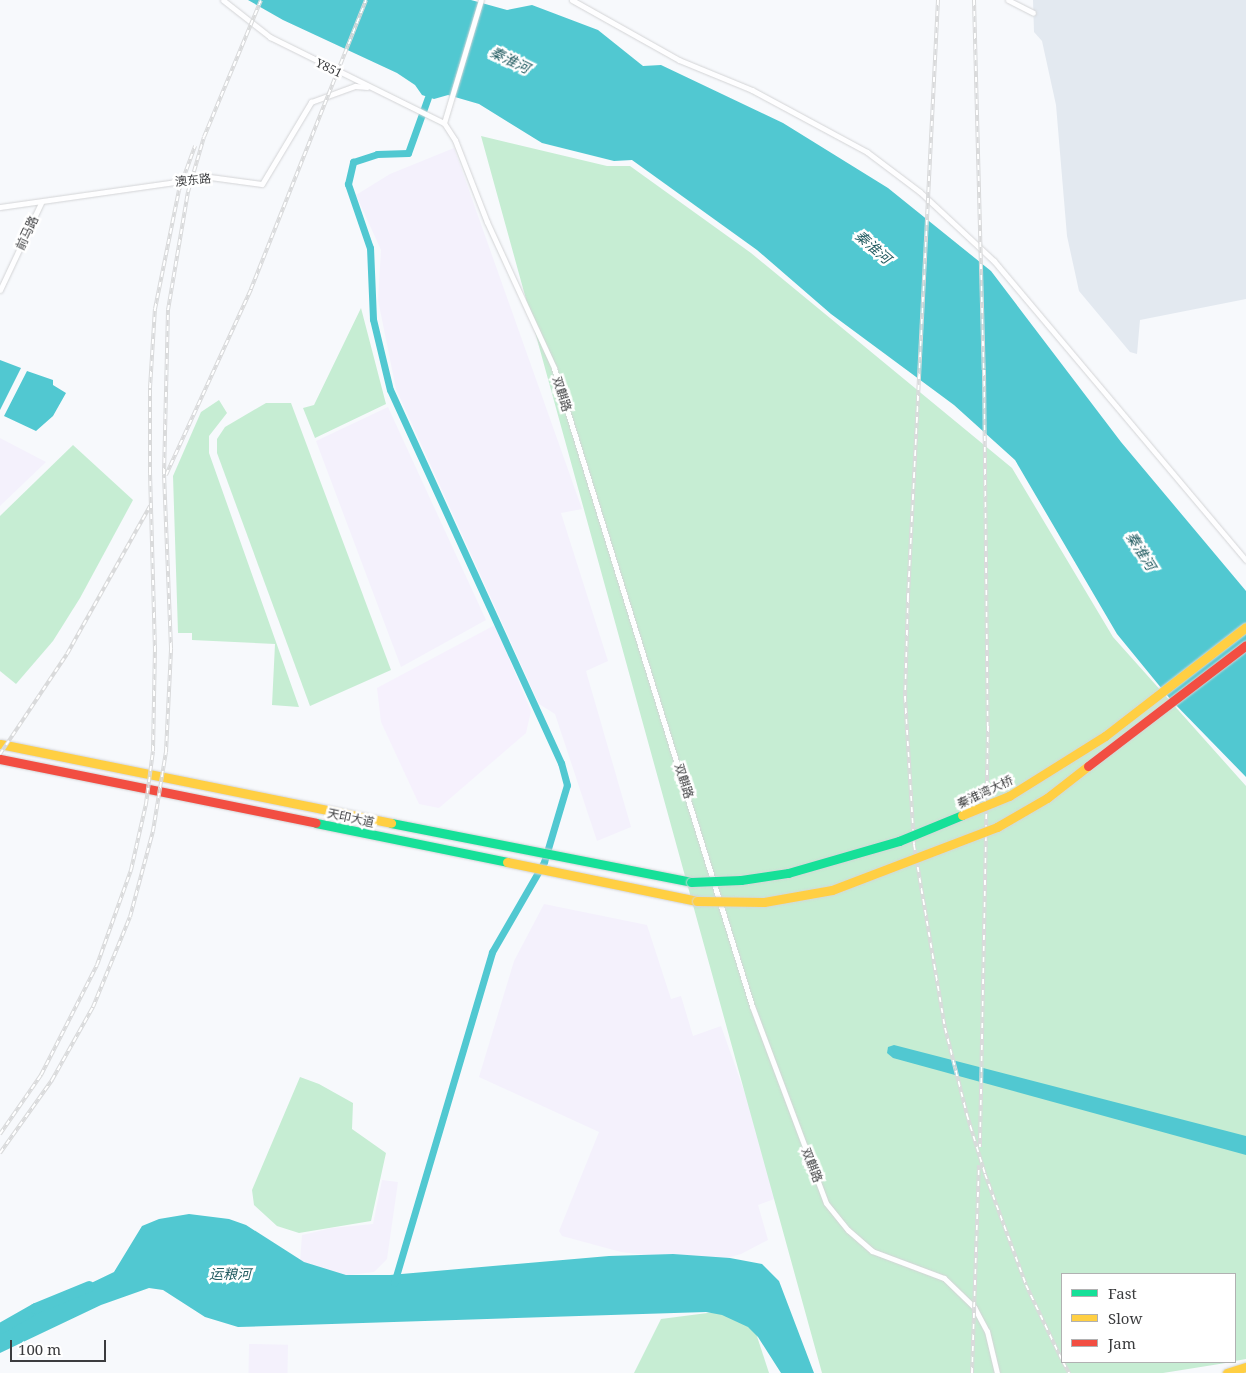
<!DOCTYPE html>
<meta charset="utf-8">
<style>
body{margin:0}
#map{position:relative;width:1246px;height:1373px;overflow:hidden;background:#f7f9fc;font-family:"Noto Serif","Noto Sans SC",serif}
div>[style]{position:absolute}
.commercial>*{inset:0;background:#f6f1fd}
.industrial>*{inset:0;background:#f4f1fc;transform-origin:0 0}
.built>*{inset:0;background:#e3e9f0}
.green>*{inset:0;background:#c6edd3}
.water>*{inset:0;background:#51c8d1}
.canal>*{height:7px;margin:-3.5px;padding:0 3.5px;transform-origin:3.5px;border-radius:3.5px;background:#51c8d1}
.river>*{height:11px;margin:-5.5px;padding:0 5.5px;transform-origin:5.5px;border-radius:5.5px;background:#51c8d1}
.roads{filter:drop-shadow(0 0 1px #d3d4d6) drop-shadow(0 0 1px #d3d4d6)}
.street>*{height:5px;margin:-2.5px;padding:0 2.5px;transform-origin:2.5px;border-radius:2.5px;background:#fefeff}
.fast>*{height:9px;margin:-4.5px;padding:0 4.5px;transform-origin:4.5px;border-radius:4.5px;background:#16e098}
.slow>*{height:9px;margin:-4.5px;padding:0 4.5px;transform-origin:4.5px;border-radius:4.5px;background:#ffcf43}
.jam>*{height:9px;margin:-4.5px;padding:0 4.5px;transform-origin:4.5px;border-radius:4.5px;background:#f24e42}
.rail>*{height:4px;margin-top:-2px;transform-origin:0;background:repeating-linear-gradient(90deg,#fff 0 5.5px,#d9dadb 0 11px);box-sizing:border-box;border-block:1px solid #d9dadb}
.bridges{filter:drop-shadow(0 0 1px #d5d6d8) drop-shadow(0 0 1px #d5d6d8)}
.fast-bridge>*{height:9px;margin:-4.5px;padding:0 4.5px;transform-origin:4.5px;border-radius:4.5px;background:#16e098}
.slow-bridge>*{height:9px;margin:-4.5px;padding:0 4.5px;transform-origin:4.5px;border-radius:4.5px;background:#ffcf43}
.jam-bridge>*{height:9px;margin:-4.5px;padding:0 4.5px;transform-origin:4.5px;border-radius:4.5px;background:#f24e42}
span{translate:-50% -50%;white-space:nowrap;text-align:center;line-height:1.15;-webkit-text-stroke:5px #fff;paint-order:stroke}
.street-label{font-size:12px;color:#3b3c3e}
.water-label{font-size:14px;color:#245d62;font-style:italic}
.legend{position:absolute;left:1061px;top:1273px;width:175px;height:90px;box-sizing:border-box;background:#fff;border:1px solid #b1b1b2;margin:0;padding:6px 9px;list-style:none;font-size:15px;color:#3b3c3e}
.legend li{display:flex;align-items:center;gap:10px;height:25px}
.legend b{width:25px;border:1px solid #b1b1b2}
.scale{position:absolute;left:10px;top:1340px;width:96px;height:22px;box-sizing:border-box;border:2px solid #3b3c3e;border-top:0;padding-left:6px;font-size:15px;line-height:18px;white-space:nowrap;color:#3b3c3e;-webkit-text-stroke:4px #fff;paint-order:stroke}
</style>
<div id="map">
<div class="commercial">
<i style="clip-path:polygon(495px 625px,531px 711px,526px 733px,439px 808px,419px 804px,381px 722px,377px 688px)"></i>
</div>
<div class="industrial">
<i style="clip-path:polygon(454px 148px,582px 509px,561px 513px,608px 661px,586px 671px,631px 827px,597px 841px,555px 714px,539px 704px,396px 389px,378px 300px,381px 250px,356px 195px,390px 174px)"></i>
<i style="clip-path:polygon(388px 407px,486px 620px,401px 667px,316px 441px)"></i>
<i style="clip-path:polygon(0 438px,46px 462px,0 506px)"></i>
<i style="clip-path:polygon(544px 904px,647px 925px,671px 999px,681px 996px,693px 1036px,721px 1026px,763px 1144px,794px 1192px,758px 1205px,768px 1240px,741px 1254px,710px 1263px,621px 1252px,562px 1236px,559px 1231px,599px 1132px,479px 1077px,514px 961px)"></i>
<i style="clip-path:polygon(382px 1180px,398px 1182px,387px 1259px,374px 1272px,341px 1276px,300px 1262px,302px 1235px,332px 1228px,373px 1224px)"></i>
<i style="left:249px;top:1344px;width:39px;height:29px;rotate:1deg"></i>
</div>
<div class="built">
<i style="clip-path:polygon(1033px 0,1246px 0,1246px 299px,1140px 320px,1137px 354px,1130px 352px,1079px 291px,1067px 236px,1056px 105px,1042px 41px,1034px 32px)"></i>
</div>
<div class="green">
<i style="clip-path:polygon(481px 136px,607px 166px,630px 166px,751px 253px,1012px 468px,1113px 637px,1246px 786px,1246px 1359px,1235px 1361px,1235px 1274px,1062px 1274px,1062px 1362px,1232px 1362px,1163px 1373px,822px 1373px)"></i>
<i style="clip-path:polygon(361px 308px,386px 404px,315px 438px,303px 408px,314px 405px)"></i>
<i style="clip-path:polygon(219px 400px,227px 413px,209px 436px,209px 453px,299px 707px,272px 705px,275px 644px,192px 640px,192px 633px,178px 633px,173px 476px,201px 412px)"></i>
<i style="clip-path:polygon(266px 403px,291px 403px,391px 670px,310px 706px,217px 453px,217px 439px,225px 427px)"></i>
<i style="clip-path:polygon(73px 445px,133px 500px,80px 598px,53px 641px,16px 684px,0 671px,0 516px)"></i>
<i style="clip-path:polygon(300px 1077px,319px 1084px,353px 1103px,352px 1129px,386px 1153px,371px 1221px,299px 1233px,277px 1226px,254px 1205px,252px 1190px)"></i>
<i style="clip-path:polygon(715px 1312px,753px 1324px,769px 1373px,634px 1373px,661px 1319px)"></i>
</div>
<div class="water">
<i style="clip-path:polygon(248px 0,471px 0,507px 10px,532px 5px,598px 30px,643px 66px,661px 65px,783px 123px,888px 188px,991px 271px,1121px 442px,1246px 591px,1246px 777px,1171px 700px,1117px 634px,1015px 460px,954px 405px,831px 314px,757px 250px,632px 160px,614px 161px,542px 143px,479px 104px,448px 95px,434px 99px,422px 95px,415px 85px,397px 73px,283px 20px)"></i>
<i style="clip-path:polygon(0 360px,21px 368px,0 410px)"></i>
<i style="clip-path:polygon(27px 371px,53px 380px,53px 385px,66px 393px,53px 416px,36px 431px,4px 416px)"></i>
<i style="clip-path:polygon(894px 1045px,1246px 1136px,1246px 1155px,893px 1058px,887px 1053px,888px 1047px)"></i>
<i style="clip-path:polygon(189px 1214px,229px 1219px,246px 1225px,304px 1262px,346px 1275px,390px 1275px,609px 1256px,673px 1254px,730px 1258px,762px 1264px,779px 1281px,814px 1373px,781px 1373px,758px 1337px,748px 1327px,722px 1315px,706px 1312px,238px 1327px,205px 1317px,163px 1290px,149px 1288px,101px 1305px,0 1353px,0 1327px,114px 1272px,142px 1226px,159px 1219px)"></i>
</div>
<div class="canal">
<i style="left:394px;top:1283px;width:345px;rotate:-73.5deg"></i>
<i style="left:492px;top:952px;width:104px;rotate:-60deg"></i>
<i style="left:544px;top:862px;width:80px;rotate:-73.4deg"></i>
<i style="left:567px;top:785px;width:23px;rotate:-105deg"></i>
<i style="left:561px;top:763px;width:410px;rotate:-114.6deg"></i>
<i style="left:390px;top:390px;width:73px;rotate:-103.5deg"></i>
<i style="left:373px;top:319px;width:71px;rotate:-92.4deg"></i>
<i style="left:370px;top:248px;width:68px;rotate:-109deg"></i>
<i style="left:348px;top:184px;width:23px;rotate:-77deg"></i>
<i style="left:353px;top:162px;width:25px;rotate:-18deg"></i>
<i style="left:377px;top:154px;width:31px;rotate:-2deg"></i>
<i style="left:408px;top:153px;width:59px;rotate:-70.3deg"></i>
</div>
<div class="river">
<i style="left:0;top:1328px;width:40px;rotate:-29.7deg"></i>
<i style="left:35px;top:1308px;width:58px;rotate:-22.2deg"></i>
</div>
<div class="roads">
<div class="street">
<i style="left:223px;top:0;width:60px;rotate:38.2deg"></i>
<i style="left:270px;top:37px;width:194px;rotate:26.3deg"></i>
<i style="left:572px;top:0;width:123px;rotate:29.3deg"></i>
<i style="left:679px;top:60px;width:79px;rotate:22.3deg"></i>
<i style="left:752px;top:90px;width:131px;rotate:28.3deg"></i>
<i style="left:867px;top:152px;width:66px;rotate:37deg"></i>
<i style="left:920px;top:192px;width:101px;rotate:43deg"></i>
<i style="left:994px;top:261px;width:391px;rotate:49.9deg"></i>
<i style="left:1008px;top:0;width:28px;rotate:27deg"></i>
<i style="left:444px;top:123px;width:20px;rotate:57deg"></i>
<i style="left:455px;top:140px;width:88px;rotate:68.7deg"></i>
<i style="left:487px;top:222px;width:161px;rotate:65.3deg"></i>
<i style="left:554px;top:368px;width:668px;rotate:72.76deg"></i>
<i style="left:752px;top:1006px;width:210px;rotate:69.4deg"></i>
<i style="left:826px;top:1203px;width:35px;rotate:51deg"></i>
<i style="left:848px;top:1230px;width:32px;rotate:41deg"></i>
<i style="left:872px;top:1251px;width:77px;rotate:20.6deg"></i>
<i style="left:944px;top:1278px;width:42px;rotate:44deg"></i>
<i style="left:974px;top:1307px;width:27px;rotate:62deg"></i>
<i style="left:987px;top:1331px;width:43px;rotate:76.6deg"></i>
<i style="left:444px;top:123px;width:128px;rotate:-73.3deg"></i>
<i style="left:0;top:207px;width:212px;rotate:-8.1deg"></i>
<i style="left:210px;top:177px;width:52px;rotate:7.7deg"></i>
<i style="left:262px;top:184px;width:96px;rotate:-59.1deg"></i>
<i style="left:311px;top:102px;width:47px;rotate:-20deg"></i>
<i style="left:355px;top:86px;width:12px;rotate:5deg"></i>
<i style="left:0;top:290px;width:96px;rotate:-64.8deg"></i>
</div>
<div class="fast">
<i style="left:316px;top:823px;width:195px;rotate:11.5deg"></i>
<i style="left:391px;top:823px;width:306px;rotate:11.1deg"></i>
</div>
<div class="slow">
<i style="left:0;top:744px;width:399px;rotate:11.4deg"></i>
<i style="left:507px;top:862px;width:194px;rotate:11.6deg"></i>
<i style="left:1227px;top:1373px;width:20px;rotate:-18deg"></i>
</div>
<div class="jam">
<i style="left:0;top:759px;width:322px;rotate:11.4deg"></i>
</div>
</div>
<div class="rail">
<i style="left:938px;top:0;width:598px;rotate:92.88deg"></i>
<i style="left:908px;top:597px;width:100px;rotate:91.7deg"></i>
<i style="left:905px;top:697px;width:148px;rotate:86.5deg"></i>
<i style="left:914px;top:845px;width:186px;rotate:80.4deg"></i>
<i style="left:945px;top:1028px;width:90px;rotate:75.8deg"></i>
<i style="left:967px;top:1115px;width:62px;rotate:73deg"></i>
<i style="left:985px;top:1174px;width:118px;rotate:69.7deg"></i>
<i style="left:1026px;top:1285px;width:83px;rotate:64.4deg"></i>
<i style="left:974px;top:0;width:370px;rotate:88.5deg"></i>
<i style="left:984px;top:370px;width:356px;rotate:89.4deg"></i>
<i style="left:988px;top:726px;width:421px;rotate:91.1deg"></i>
<i style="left:166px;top:475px;width:205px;rotate:-65.4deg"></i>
<i style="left:251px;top:289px;width:311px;rotate:-68.3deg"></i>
<i style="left:0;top:754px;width:120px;rotate:-56.2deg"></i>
<i style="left:67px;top:654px;width:170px;rotate:-60.7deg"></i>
<i style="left:0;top:1134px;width:72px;rotate:-55.2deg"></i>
<i style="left:41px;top:1075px;width:123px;rotate:-63deg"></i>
<i style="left:97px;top:965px;width:101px;rotate:-70.3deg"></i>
<i style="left:131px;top:870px;width:68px;rotate:-77.2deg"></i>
<i style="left:146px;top:804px;width:53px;rotate:-82.5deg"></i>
<i style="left:153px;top:751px;width:100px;rotate:-88.9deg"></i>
<i style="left:155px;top:651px;width:178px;rotate:-91.6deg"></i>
<i style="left:150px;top:473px;width:85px;rotate:-90deg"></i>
<i style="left:150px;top:388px;width:79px;rotate:-86.4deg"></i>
<i style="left:155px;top:309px;width:121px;rotate:-78.6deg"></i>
<i style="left:179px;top:190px;width:47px;rotate:-70deg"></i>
<i style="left:0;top:1153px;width:90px;rotate:-54.5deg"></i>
<i style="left:52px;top:1080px;width:84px;rotate:-60.7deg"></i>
<i style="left:93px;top:1007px;width:97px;rotate:-67.7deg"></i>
<i style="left:130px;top:917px;width:89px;rotate:-75deg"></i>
<i style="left:153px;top:831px;width:80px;rotate:-80.7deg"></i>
<i style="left:166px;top:752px;width:104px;rotate:-87.2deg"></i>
<i style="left:171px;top:648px;width:174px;rotate:-92.3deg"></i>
<i style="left:164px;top:474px;width:164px;rotate:-88.6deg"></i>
<i style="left:168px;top:310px;width:120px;rotate:-80.4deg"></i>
<i style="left:188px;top:192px;width:57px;rotate:-73.8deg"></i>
<i style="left:204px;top:137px;width:148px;rotate:-67.4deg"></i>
<i style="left:1063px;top:1362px;width:13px;rotate:61deg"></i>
<i style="left:972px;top:1373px;width:208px;rotate:-88.1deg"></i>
</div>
<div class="bridges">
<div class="fast-bridge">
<i style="left:691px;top:882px;width:50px;rotate:-2.3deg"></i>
<i style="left:741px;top:880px;width:48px;rotate:-8.5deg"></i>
<i style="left:788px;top:873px;width:116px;rotate:-16.1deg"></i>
<i style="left:899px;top:841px;width:68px;rotate:-22.4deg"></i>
</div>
<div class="slow-bridge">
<i style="left:962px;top:815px;width:51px;rotate:-22deg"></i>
<i style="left:1009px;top:796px;width:113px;rotate:-32deg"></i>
<i style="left:1105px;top:736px;width:178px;rotate:-37.7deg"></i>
<i style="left:697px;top:901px;width:67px;rotate:0.9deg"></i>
<i style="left:764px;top:902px;width:69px;rotate:-10deg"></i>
<i style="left:832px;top:890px;width:177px;rotate:-20.9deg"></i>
<i style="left:997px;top:827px;width:58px;rotate:-30.1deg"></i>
<i style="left:1047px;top:798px;width:52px;rotate:-38deg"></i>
</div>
<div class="jam-bridge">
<i style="left:1088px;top:766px;width:199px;rotate:-37.4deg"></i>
</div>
</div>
<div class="street-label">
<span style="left:329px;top:68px;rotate:26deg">Y851</span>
<span style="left:193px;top:180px;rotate:-6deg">澳东路</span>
<span style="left:27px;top:233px;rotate:-65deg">前马路</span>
<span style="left:562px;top:394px;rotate:73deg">双麒路</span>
<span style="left:684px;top:781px;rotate:73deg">双麒路</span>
<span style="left:985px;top:792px;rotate:-25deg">秦淮湾大桥</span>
<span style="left:351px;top:818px;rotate:12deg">天印大道</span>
<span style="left:812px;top:1165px;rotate:69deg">双麒路</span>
</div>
<div class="water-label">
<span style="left:510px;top:60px;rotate:26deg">秦淮河</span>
<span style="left:873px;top:247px;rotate:41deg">秦淮河</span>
<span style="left:1141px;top:551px;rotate:58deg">秦淮河</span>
<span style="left:230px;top:1274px">运粮河</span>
</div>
<ul class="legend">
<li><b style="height:6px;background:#16e098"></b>Fast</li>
<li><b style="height:6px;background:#ffcf43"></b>Slow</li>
<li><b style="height:6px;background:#f24e42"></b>Jam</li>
</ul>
<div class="scale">100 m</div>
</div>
